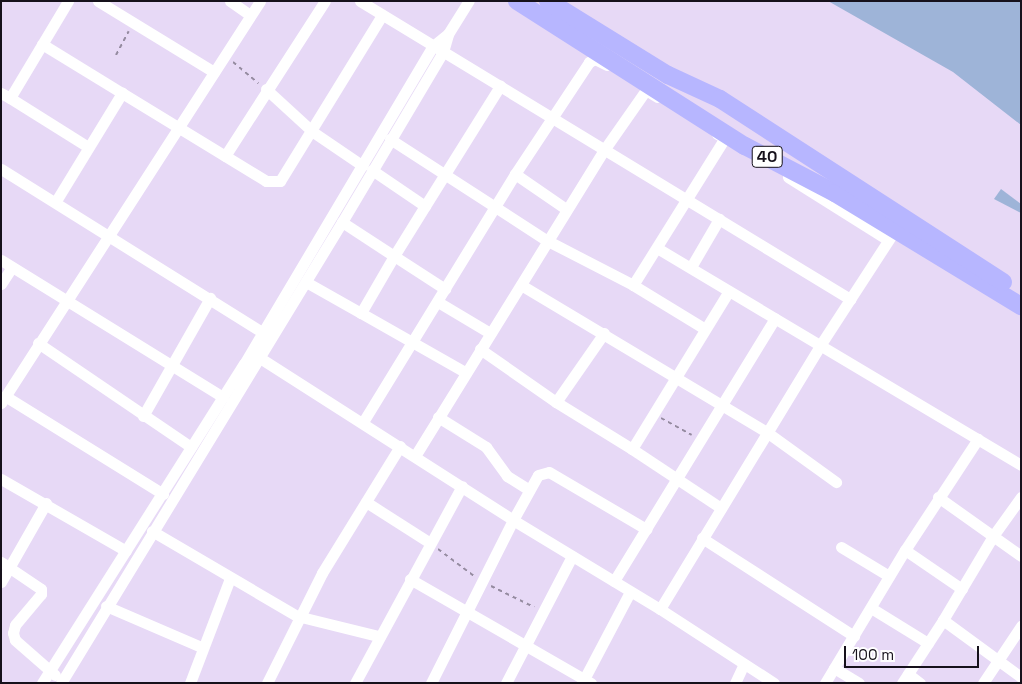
<!DOCTYPE html>
<style>
body{margin:0}
#map{position:relative;width:1022px;height:684px;overflow:hidden;background:#e7d9f6;font-family:"Space Grotesk",sans-serif}
div>[style]{position:absolute}
.water>*{inset:0;background:#9eb4d8}
.path>*{height:2px;margin-top:-1px;transform-origin:0;background:repeating-linear-gradient(90deg,#958ba0 0 4px,transparent 0 8px)}
.minor>*{height:11px;margin:-5.5px;padding:0 5.5px;transform-origin:5.5px;border-radius:5.5px;background:#fff}
.trunk>*{height:18px;margin:-9px;padding:0 9px;transform-origin:9px;border-radius:9px;background:#b7b6ff}
span{translate:-50% -50%;white-space:nowrap;text-align:center;line-height:1.15;-webkit-text-stroke:4px #fff;paint-order:stroke}
.shield-label span{padding:1px 4px;background:#fff;border:1px solid;border-radius:4px;-webkit-text-stroke-width:0}
.shield-label{font-size:16px;color:#16111b;font-weight:700}
.frame{position:absolute;inset:0;border:2px solid #16111b;pointer-events:none}
.scale{position:absolute;left:844px;top:646px;width:135px;height:22px;box-sizing:border-box;border:2px solid #16111b;border-top:0;padding-left:6px;font-size:15px;line-height:18px;white-space:nowrap;color:#16111b;-webkit-text-stroke:4px #fff;paint-order:stroke}
</style>
<div id="map">
<div class="water">
<i style="clip-path:polygon(828px 1px,1021px 1px,1021px 125px,953px 72px)"></i>
<i style="clip-path:polygon(1001px 189px,1021px 204px,1021px 213px,994px 199px)"></i>
</div>
<div class="path">
<i style="left:116px;top:55px;width:27px;rotate:-62deg"></i>
<i style="left:233px;top:62px;width:33px;rotate:40deg"></i>
<i style="left:661px;top:418px;width:35px;rotate:29deg"></i>
<i style="left:438px;top:549px;width:45px;rotate:36.9deg"></i>
<i style="left:491px;top:586px;width:48px;rotate:26deg"></i>
</div>
<div class="minor">
<i style="left:98px;top:1px;width:136px;rotate:31.5deg"></i>
<i style="left:230px;top:1px;width:24px;rotate:35deg"></i>
<i style="left:360px;top:1px;width:574px;rotate:31.31deg"></i>
<i style="left:42px;top:44px;width:94px;rotate:31.5deg"></i>
<i style="left:266px;top:89px;width:64px;rotate:42.5deg"></i>
<i style="left:313px;top:132px;width:60px;rotate:34.2deg"></i>
<i style="left:1px;top:93px;width:10px;rotate:29deg"></i>
<i style="left:10px;top:98px;width:113px;rotate:-59.1deg"></i>
<i style="left:10px;top:98px;width:92px;rotate:32.1deg"></i>
<i style="left:390px;top:139px;width:186px;rotate:32.9deg"></i>
<i style="left:546px;top:240px;width:98px;rotate:27.3deg"></i>
<i style="left:633px;top:285px;width:173px;rotate:-58deg"></i>
<i style="left:725px;top:138px;width:9px;rotate:-153deg"></i>
<i style="left:225px;top:156px;width:184px;rotate:-57.2deg"></i>
<i style="left:1px;top:169px;width:315px;rotate:32deg"></i>
<i style="left:372px;top:170px;width:64px;rotate:34.2deg"></i>
<i style="left:425px;top:206px;width:142px;rotate:-58deg"></i>
<i style="left:788px;top:177px;width:118px;rotate:32.2deg"></i>
<i style="left:56px;top:201px;width:127px;rotate:-58.6deg"></i>
<i style="left:122px;top:93px;width:169px;rotate:31.4deg"></i>
<i style="left:266px;top:181px;width:14px"></i>
<i style="left:280px;top:181px;width:195px;rotate:-58.4deg"></i>
<i style="left:425px;top:206px;width:59px;rotate:121.8deg"></i>
<i style="left:394px;top:256px;width:61px;rotate:32.9deg"></i>
<i style="left:566px;top:209px;width:62px;rotate:-145.5deg"></i>
<i style="left:515px;top:174px;width:134px;rotate:-56.5deg"></i>
<i style="left:589px;top:62px;width:7px;rotate:-27deg"></i>
<i style="left:595px;top:59px;width:13px;rotate:27deg"></i>
<i style="left:342px;top:222px;width:62px;rotate:33.2deg"></i>
<i style="left:394px;top:256px;width:66px;rotate:120.1deg"></i>
<i style="left:361px;top:313px;width:120px;rotate:29.6deg"></i>
<i style="left:657px;top:248px;width:424px;rotate:30.8deg"></i>
<i style="left:1px;top:260px;width:261px;rotate:31.7deg"></i>
<i style="left:691px;top:267px;width:56px;rotate:-59.7deg"></i>
<i style="left:306px;top:282px;width:63px;rotate:29.4deg"></i>
<i style="left:1px;top:284px;width:20px;rotate:-57deg"></i>
<i style="left:521px;top:285px;width:288px;rotate:30.9deg"></i>
<i style="left:768px;top:433px;width:84px;rotate:35.8deg"></i>
<i style="left:633px;top:285px;width:84px;rotate:31.4deg"></i>
<i style="left:438px;top:302px;width:61px;rotate:30.8deg"></i>
<i style="left:38px;top:343px;width:185px;rotate:34.2deg"></i>
<i style="left:480px;top:349px;width:93px;rotate:34.9deg"></i>
<i style="left:556px;top:402px;width:89px;rotate:31.7deg"></i>
<i style="left:260px;top:358px;width:300px;rotate:32.6deg"></i>
<i style="left:513px;top:520px;width:51px;rotate:-60.9deg"></i>
<i style="left:538px;top:475px;width:11px;rotate:-15deg"></i>
<i style="left:549px;top:472px;width:113px;rotate:30.4deg"></i>
<i style="left:5px;top:396px;width:186px;rotate:31.8deg"></i>
<i style="left:556px;top:402px;width:84px;rotate:-55.2deg"></i>
<i style="left:1px;top:403px;width:478px;rotate:-57.2deg"></i>
<i style="left:143px;top:416px;width:136px;rotate:-60.4deg"></i>
<i style="left:438px;top:417px;width:57px;rotate:32deg"></i>
<i style="left:486px;top:447px;width:36px;rotate:54deg"></i>
<i style="left:507px;top:476px;width:26px;rotate:32deg"></i>
<i style="left:363px;top:422px;width:291px;rotate:-58.5deg"></i>
<i style="left:415px;top:456px;width:360px;rotate:-58.3deg"></i>
<i style="left:604px;top:150px;width:73px;rotate:-55deg"></i>
<i style="left:646px;top:90px;width:13px;rotate:32deg"></i>
<i style="left:1px;top:479px;width:144px;rotate:29.9deg"></i>
<i style="left:938px;top:497px;width:102px;rotate:35.4deg"></i>
<i style="left:366px;top:502px;width:76px;rotate:32.6deg"></i>
<i style="left:721px;top:508px;width:107px;rotate:-146.5deg"></i>
<i style="left:632px;top:449px;width:185px;rotate:-58.5deg"></i>
<i style="left:152px;top:531px;width:168px;rotate:30.4deg"></i>
<i style="left:297px;top:616px;width:83px;rotate:13.9deg"></i>
<i style="left:702px;top:538px;width:181px;rotate:32.8deg"></i>
<i style="left:841px;top:547px;width:56px;rotate:31.1deg"></i>
<i style="left:905px;top:550px;width:69px;rotate:34.4deg"></i>
<i style="left:1px;top:562px;width:48px;rotate:34deg"></i>
<i style="left:41px;top:589px;width:5px;rotate:90deg"></i>
<i style="left:41px;top:594px;width:40px;rotate:130deg"></i>
<i style="left:15px;top:625px;width:8px;rotate:104deg"></i>
<i style="left:13px;top:633px;width:7px;rotate:74deg"></i>
<i style="left:15px;top:640px;width:53px;rotate:41.2deg"></i>
<i style="left:410px;top:579px;width:209px;rotate:29.9deg"></i>
<i style="left:614px;top:581px;width:308px;rotate:-58.5deg"></i>
<i style="left:1px;top:582px;width:91px;rotate:-60.3deg"></i>
<i style="left:106px;top:606px;width:103px;rotate:23.3deg"></i>
<i style="left:871px;top:608px;width:67px;rotate:31.6deg"></i>
<i style="left:660px;top:609px;width:310px;rotate:-58.7deg"></i>
<i style="left:821px;top:344px;width:136px;rotate:-57deg"></i>
<i style="left:943px;top:620px;width:98px;rotate:-59.2deg"></i>
<i style="left:993px;top:536px;width:48px;rotate:-54.3deg"></i>
<i style="left:834px;top:668px;width:29px;rotate:31deg"></i>
<i style="left:908px;top:674px;width:15px;rotate:37deg"></i>
<i style="left:42px;top:683px;width:378px;rotate:-57.7deg"></i>
<i style="left:244px;top:364px;width:370px;rotate:-59.3deg"></i>
<i style="left:433px;top:46px;width:19px;rotate:-39deg"></i>
<i style="left:61px;top:683px;width:540px;rotate:-58.64deg"></i>
<i style="left:342px;top:222px;width:198px;rotate:-59.3deg"></i>
<i style="left:443px;top:52px;width:19px;rotate:-74deg"></i>
<i style="left:448px;top:34px;width:39px;rotate:-58deg"></i>
<i style="left:190px;top:683px;width:112px;rotate:-69.1deg"></i>
<i style="left:267px;top:683px;width:123px;rotate:-63.4deg"></i>
<i style="left:322px;top:573px;width:149px;rotate:-58.4deg"></i>
<i style="left:355px;top:683px;width:224px;rotate:-61.5deg"></i>
<i style="left:431px;top:683px;width:182px;rotate:-63.3deg"></i>
<i style="left:513px;top:520px;width:172px;rotate:31.2deg"></i>
<i style="left:660px;top:609px;width:136px;rotate:33deg"></i>
<i style="left:506px;top:683px;width:143px;rotate:-62.5deg"></i>
<i style="left:582px;top:683px;width:103px;rotate:-62.2deg"></i>
<i style="left:735px;top:683px;width:21px;rotate:-65deg"></i>
<i style="left:825px;top:683px;width:155px;rotate:-59deg"></i>
<i style="left:905px;top:550px;width:133px;rotate:-56.7deg"></i>
<i style="left:902px;top:683px;width:75px;rotate:-56.9deg"></i>
<i style="left:943px;top:620px;width:97px;rotate:36.2deg"></i>
<i style="left:983px;top:683px;width:69px;rotate:-56.3deg"></i>
</div>
<div class="trunk">
<i style="left:517px;top:1px;width:270px;rotate:32.5deg"></i>
<i style="left:745px;top:146px;width:102px;rotate:27.6deg"></i>
<i style="left:835px;top:193px;width:218px;rotate:31.3deg"></i>
<i style="left:548px;top:1px;width:141px;rotate:31.7deg"></i>
<i style="left:668px;top:75px;width:57px;rotate:24.8deg"></i>
<i style="left:720px;top:99px;width:337px;rotate:32.9deg"></i>
</div>
<div class="shield-label">
<span style="left:767px;top:157px">40</span>
</div>
<div class="frame"></div>
<div class="scale">100 m</div>
</div>
